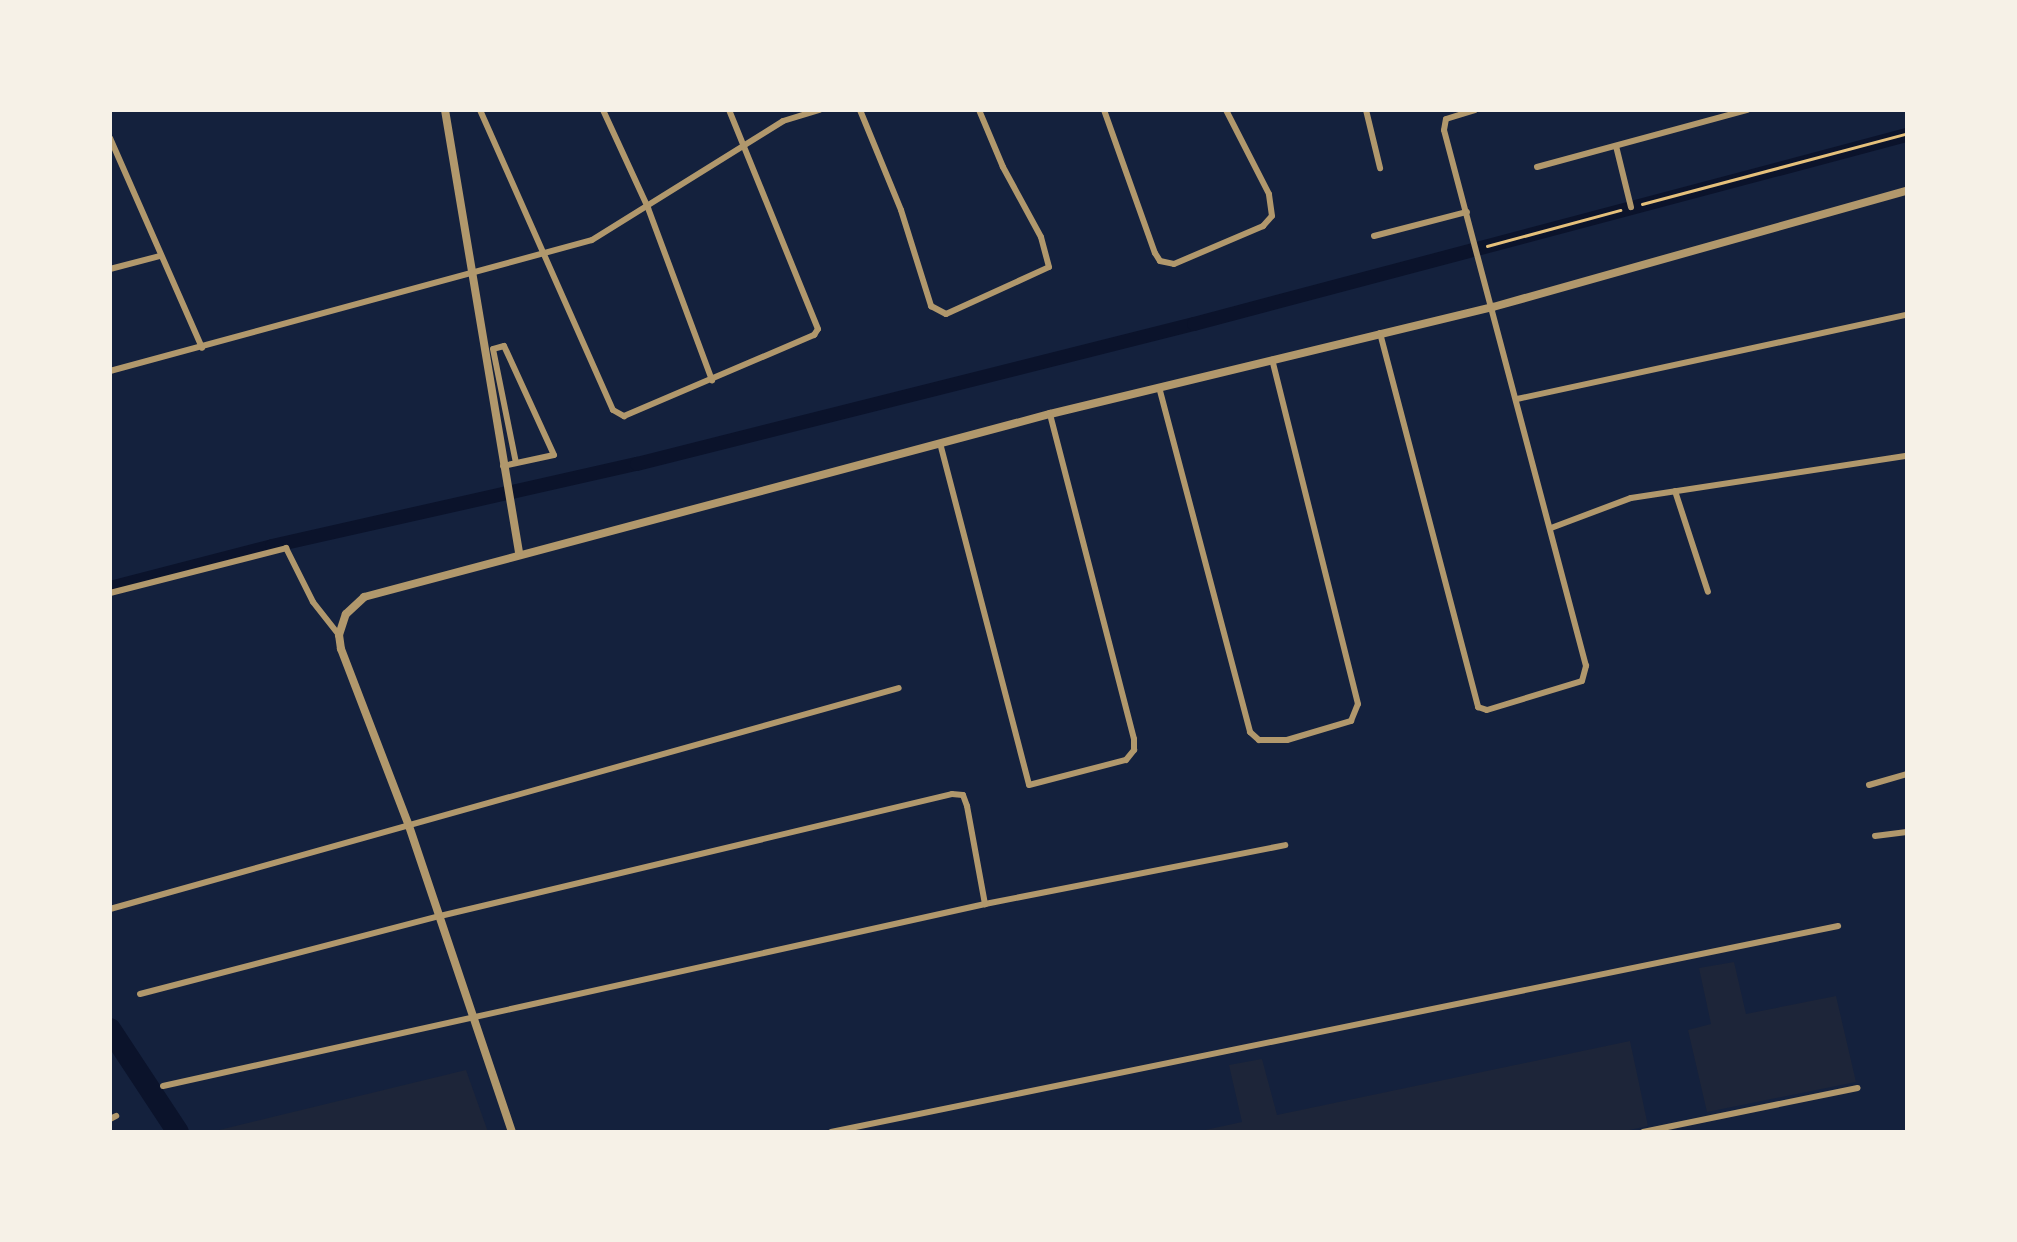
<!DOCTYPE html>
<style>
body{margin:0}
#map{position:relative;width:2017px;height:1242px;overflow:hidden;background:#14213d;font-family:Merriweather,serif}
div>[style]{position:absolute}
.green>*{inset:0;background:#1d2539}
.canal>*{height:14px;margin:-7px;padding:0 7px;transform-origin:7px;border-radius:7px;background:#0b132b}
.river>*{height:22px;margin:-11px;padding:0 11px;transform-origin:11px;border-radius:11px;background:#0b132b}
.path>*{height:2.5px;margin:-1.25px;padding:0 1.25px;transform-origin:1.25px;border-radius:1.25px;background:#e5c07b}
.minor>*{height:6px;margin:-3px;padding:0 3px;transform-origin:3px;border-radius:3px;background:#b1986c}
.tertiary>*{height:8px;margin:-4px;padding:0 4px;transform-origin:4px;border-radius:4px;background:#b1986c}
span{translate:-50% -50%;white-space:nowrap;text-align:center;line-height:1.15;-webkit-text-stroke:10px #f6f1e7;paint-order:stroke}
.frame{position:absolute;inset:0;border:112px solid #f6f1e7;pointer-events:none}
</style>
<div id="map">
<div class="green">
<i style="clip-path:polygon(1734px 962px,1746px 1014px,1836px 996px,1856px 1082px,1707px 1112px,1688px 1030px,1711px 1024px,1699px 968px)"></i>
<i style="clip-path:polygon(1630px 1041px,1648px 1126px,1620px 1132px,1196px 1132px,1242px 1122px,1229px 1065px,1262px 1059px,1277px 1115px)"></i>
<i style="clip-path:polygon(466px 1070px,488px 1132px,211px 1132px)"></i>
</div>
<div class="canal">
<i style="left:110px;top:588px;width:167px;rotate:-14.5deg"></i>
<i style="left:272px;top:546px;width:374px;rotate:-12.7deg"></i>
<i style="left:637px;top:464px;width:574px;rotate:-14.11deg"></i>
<i style="left:1194px;top:324px;width:738px;rotate:-14.85deg"></i>
</div>
<div class="river">
<i style="left:110px;top:1029px;width:123px;rotate:56.6deg"></i>
</div>
<div class="path">
<i style="left:1642px;top:204px;width:273px;rotate:-14.9deg"></i>
<i style="left:1487px;top:246px;width:138px;rotate:-15.1deg"></i>
</div>
<div class="minor">
<i style="left:480px;top:110px;width:328px;rotate:66.1deg"></i>
<i style="left:613px;top:410px;width:13px;rotate:29deg"></i>
<i style="left:624px;top:416px;width:207px;rotate:-23.1deg"></i>
<i style="left:814px;top:335px;width:7px;rotate:-56deg"></i>
<i style="left:818px;top:329px;width:236px;rotate:-112.1deg"></i>
<i style="left:603px;top:110px;width:108px;rotate:65.3deg"></i>
<i style="left:648px;top:208px;width:184px;rotate:69.6deg"></i>
<i style="left:860px;top:110px;width:108px;rotate:67.7deg"></i>
<i style="left:901px;top:210px;width:101px;rotate:72.6deg"></i>
<i style="left:931px;top:306px;width:17px;rotate:28deg"></i>
<i style="left:946px;top:314px;width:113px;rotate:-24.5deg"></i>
<i style="left:1049px;top:267px;width:31px;rotate:-105deg"></i>
<i style="left:1041px;top:237px;width:80px;rotate:-118.5deg"></i>
<i style="left:1003px;top:167px;width:62px;rotate:-112.8deg"></i>
<i style="left:1104px;top:110px;width:152px;rotate:70.4deg"></i>
<i style="left:1155px;top:253px;width:9px;rotate:58deg"></i>
<i style="left:1160px;top:261px;width:14px;rotate:12deg"></i>
<i style="left:1174px;top:264px;width:97px;rotate:-23.1deg"></i>
<i style="left:1263px;top:226px;width:13px;rotate:-48deg"></i>
<i style="left:1272px;top:216px;width:22px;rotate:-98deg"></i>
<i style="left:1269px;top:194px;width:94px;rotate:-117.1deg"></i>
<i style="left:1366px;top:110px;width:60px;rotate:76.4deg"></i>
<i style="left:110px;top:138px;width:229px;rotate:66.3deg"></i>
<i style="left:1616px;top:146px;width:63px;rotate:76.2deg"></i>
<i style="left:1537px;top:167px;width:218px;rotate:-15.2deg"></i>
<i style="left:1374px;top:236px;width:96px;rotate:-14.5deg"></i>
<i style="left:110px;top:269px;width:52px;rotate:-14.6deg"></i>
<i style="left:1380px;top:333px;width:387px;rotate:75.3deg"></i>
<i style="left:1478px;top:707px;width:9px;rotate:18deg"></i>
<i style="left:1487px;top:710px;width:99px;rotate:-17deg"></i>
<i style="left:1582px;top:681px;width:16px;rotate:-75deg"></i>
<i style="left:1586px;top:666px;width:554px;rotate:-104.84deg"></i>
<i style="left:1444px;top:130px;width:11px;rotate:-80deg"></i>
<i style="left:1446px;top:119px;width:30px;rotate:-17deg"></i>
<i style="left:110px;top:371px;width:499px;rotate:-15.2deg"></i>
<i style="left:592px;top:240px;width:225px;rotate:-31.9deg"></i>
<i style="left:783px;top:121px;width:38px;rotate:-17deg"></i>
<i style="left:1159px;top:387px;width:357px;rotate:75.2deg"></i>
<i style="left:1250px;top:732px;width:12px;rotate:42deg"></i>
<i style="left:1259px;top:740px;width:28px"></i>
<i style="left:1287px;top:740px;width:67px;rotate:-16.5deg"></i>
<i style="left:1351px;top:721px;width:18px;rotate:-68deg"></i>
<i style="left:1358px;top:704px;width:355px;rotate:-104deg"></i>
<i style="left:1517px;top:399px;width:399px;rotate:-12.2deg"></i>
<i style="left:940px;top:443px;width:353px;rotate:75.4deg"></i>
<i style="left:1029px;top:785px;width:100px;rotate:-14.5deg"></i>
<i style="left:1126px;top:760px;width:13px;rotate:-51deg"></i>
<i style="left:1134px;top:750px;width:11px;rotate:-90deg"></i>
<i style="left:1134px;top:739px;width:336px;rotate:-104.5deg"></i>
<i style="left:503px;top:466px;width:52px;rotate:-12.2deg"></i>
<i style="left:554px;top:455px;width:120px;rotate:-114.6deg"></i>
<i style="left:504px;top:346px;width:11px;rotate:165deg"></i>
<i style="left:493px;top:349px;width:116px;rotate:78.6deg"></i>
<i style="left:1675px;top:491px;width:106px;rotate:71.9deg"></i>
<i style="left:1551px;top:528px;width:85px;rotate:-20.6deg"></i>
<i style="left:1631px;top:498px;width:279px;rotate:-8.7deg"></i>
<i style="left:110px;top:593px;width:182px;rotate:-14.3deg"></i>
<i style="left:286px;top:548px;width:60px;rotate:63.4deg"></i>
<i style="left:313px;top:602px;width:42px;rotate:51.8deg"></i>
<i style="left:1869px;top:785px;width:40px;rotate:-16deg"></i>
<i style="left:1875px;top:836px;width:32px;rotate:-7deg"></i>
<i style="left:110px;top:909px;width:819px;rotate:-15.65deg"></i>
<i style="left:140px;top:994px;width:310px;rotate:-14.6deg"></i>
<i style="left:440px;top:916px;width:526px;rotate:-13.4deg"></i>
<i style="left:952px;top:794px;width:11px;rotate:5deg"></i>
<i style="left:963px;top:795px;width:12px;rotate:70deg"></i>
<i style="left:967px;top:806px;width:100px;rotate:79.6deg"></i>
<i style="left:163px;top:1086px;width:842px;rotate:-12.48deg"></i>
<i style="left:985px;top:904px;width:306px;rotate:-11.1deg"></i>
<i style="left:110px;top:1119px;width:7px;rotate:-27deg"></i>
<i style="left:831px;top:1132px;width:1028px;rotate:-11.56deg"></i>
<i style="left:1643px;top:1132px;width:219px;rotate:-11.6deg"></i>
</div>
<div class="tertiary">
<i style="left:445px;top:110px;width:450px;rotate:80.5deg"></i>
<i style="left:512px;top:1132px;width:323px;rotate:-108.6deg"></i>
<i style="left:409px;top:826px;width:190px;rotate:-111deg"></i>
<i style="left:341px;top:649px;width:14px;rotate:-98deg"></i>
<i style="left:339px;top:635px;width:22px;rotate:-72deg"></i>
<i style="left:346px;top:614px;width:25px;rotate:-43deg"></i>
<i style="left:364px;top:597px;width:710px;rotate:-14.94deg"></i>
<i style="left:1050px;top:414px;width:456px;rotate:-13.6deg"></i>
<i style="left:1493px;top:307px;width:430px;rotate:-15.7deg"></i>
</div>
<div class="frame"></div>
</div>
